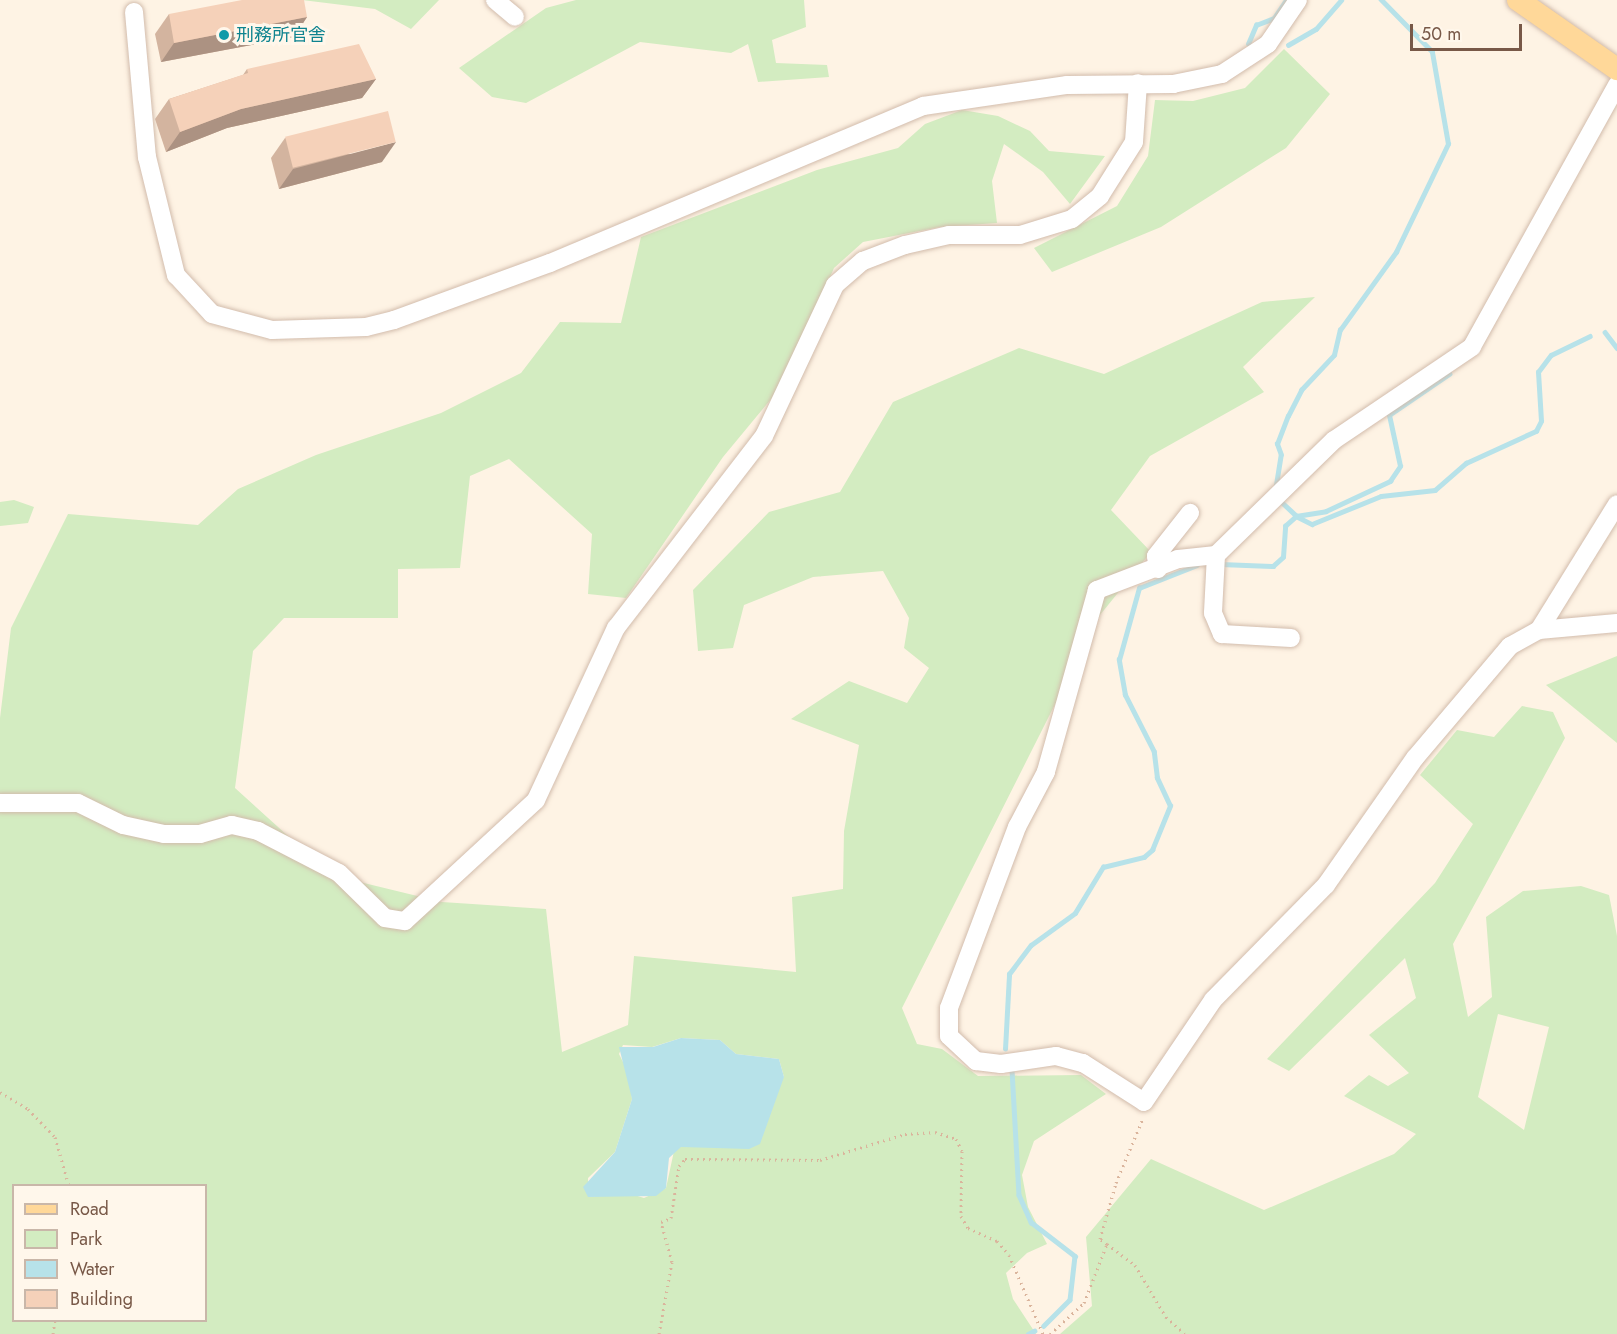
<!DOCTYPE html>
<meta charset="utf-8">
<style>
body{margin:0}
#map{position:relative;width:1617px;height:1334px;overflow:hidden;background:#fef3e4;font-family:Jost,"Noto Sans JP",sans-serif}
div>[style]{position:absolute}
.green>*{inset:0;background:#d3ecc1}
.water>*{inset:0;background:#b7e2e9}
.stream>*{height:4.5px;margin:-2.25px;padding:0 2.25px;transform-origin:2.25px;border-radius:2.25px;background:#b7e2e9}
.path>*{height:3px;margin-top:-1.5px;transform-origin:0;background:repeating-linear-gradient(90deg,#dab49c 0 1.5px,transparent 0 6px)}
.roads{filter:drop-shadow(0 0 2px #d2bcac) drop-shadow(0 0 2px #d2bcac)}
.minor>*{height:18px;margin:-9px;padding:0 9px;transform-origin:9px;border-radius:9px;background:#fff}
.major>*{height:22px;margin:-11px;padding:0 11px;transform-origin:11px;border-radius:11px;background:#ffd899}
.wall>*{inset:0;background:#d3b49f}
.shaded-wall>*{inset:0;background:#ac9282}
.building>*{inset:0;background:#f5d1b9;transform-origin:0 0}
.dots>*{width:16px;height:16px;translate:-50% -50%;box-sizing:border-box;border:3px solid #fff7eb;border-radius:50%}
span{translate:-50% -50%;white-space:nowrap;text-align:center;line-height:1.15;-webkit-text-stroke:6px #fff7eb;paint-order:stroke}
.culture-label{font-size:18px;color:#0d838f}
.left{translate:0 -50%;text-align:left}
.legend{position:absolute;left:12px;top:1184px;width:195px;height:138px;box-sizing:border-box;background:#fff7eb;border:2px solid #c9b7a9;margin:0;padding:8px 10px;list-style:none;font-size:18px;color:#785847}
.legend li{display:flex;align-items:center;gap:12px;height:30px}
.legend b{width:30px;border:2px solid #c9b7a9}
.scale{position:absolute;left:1410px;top:24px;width:112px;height:27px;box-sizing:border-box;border:3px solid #785847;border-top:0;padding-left:8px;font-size:18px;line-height:21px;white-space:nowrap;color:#785847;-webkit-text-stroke:4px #fff7eb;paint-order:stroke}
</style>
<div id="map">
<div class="green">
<i style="clip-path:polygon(302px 0,439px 0,411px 29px,375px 9px)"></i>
<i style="clip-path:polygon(576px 0,804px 0,806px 27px,772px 40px,776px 63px,827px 65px,829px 77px,758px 82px,748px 44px,731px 53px,640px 42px,526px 103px,492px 97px,459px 68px,546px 8px)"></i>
<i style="clip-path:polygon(1284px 49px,1330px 94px,1286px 148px,1161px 227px,1052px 272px,1034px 248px,1117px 206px,1148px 156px,1155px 100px,1193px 101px,1245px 88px)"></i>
<i style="clip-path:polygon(evenodd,962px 110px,998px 116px,1030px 131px,1049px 151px,1105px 156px,1070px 204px,1043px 172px,1004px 144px,992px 181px,997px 223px,940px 227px,863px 242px,834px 268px,781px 387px,723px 457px,626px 598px,588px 594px,592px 534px,509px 459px,470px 476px,460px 568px,398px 569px,398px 618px,284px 618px,253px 651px,235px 788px,331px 875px,442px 902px,546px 909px,562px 1052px,628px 1025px,634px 956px,796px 972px,792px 897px,843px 889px,844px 831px,859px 745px,791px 719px,849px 681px,907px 703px,929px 668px,904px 648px,909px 618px,883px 571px,813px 577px,744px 605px,733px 648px,698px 651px,693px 590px,769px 512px,840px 492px,893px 402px,1019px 348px,1104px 374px,1262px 302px,1315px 297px,1243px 367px,1264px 392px,1150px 456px,1111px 510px,1151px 552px,1100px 615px,902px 1008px,917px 1044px,942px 1049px,978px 1076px,1081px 1075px,1106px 1094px,1034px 1141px,1022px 1175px,1028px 1207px,1047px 1244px,1027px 1253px,1006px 1273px,1013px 1299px,1036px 1334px,0 1334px,0 718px,11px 628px,68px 514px,198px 525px,238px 489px,316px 455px,441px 413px,521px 373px,560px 322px,621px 323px,641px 237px,817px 170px,898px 148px,925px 124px,962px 110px,681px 1038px,720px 1040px,736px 1054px,779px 1059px,784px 1077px,674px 1151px,666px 1188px,644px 1198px,628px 1193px,588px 1197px,588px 1178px,615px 1152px,632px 1099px,629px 1074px,619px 1054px,623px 1045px,652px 1047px,681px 1038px,962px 110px,14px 1186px,206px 1186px,206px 1320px,14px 1320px,14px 1186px)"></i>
<i style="clip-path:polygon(14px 500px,34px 507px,28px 523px,0 526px,0 502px)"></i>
<i style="clip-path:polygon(1617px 656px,1617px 743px,1546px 685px)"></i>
<i style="clip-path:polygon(evenodd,1522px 706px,1553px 712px,1565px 738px,1453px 944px,1468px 1017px,1492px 997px,1486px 917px,1523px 891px,1581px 886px,1609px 895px,1617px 936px,1617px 1334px,1060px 1334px,1092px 1306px,1086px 1237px,1151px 1159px,1264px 1210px,1394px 1154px,1416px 1134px,1344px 1096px,1369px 1075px,1388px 1086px,1409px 1073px,1369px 1035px,1416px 998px,1405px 958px,1289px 1071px,1267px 1059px,1435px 883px,1473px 824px,1420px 775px,1457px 730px,1494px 737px,1522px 706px,1498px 1014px,1549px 1027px,1524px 1130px,1478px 1097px,1498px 1014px)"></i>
</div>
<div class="water">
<i style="clip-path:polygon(681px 1038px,720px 1040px,736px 1054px,779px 1059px,784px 1077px,760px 1144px,749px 1149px,681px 1147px,669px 1158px,666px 1188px,656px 1196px,588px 1197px,583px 1187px,615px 1152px,632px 1099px,619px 1047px,653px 1047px)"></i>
</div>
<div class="stream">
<i style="left:1248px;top:44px;width:21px;rotate:-67deg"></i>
<i style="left:1256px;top:25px;width:19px;rotate:-21deg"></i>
<i style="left:1274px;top:18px;width:22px;rotate:-56deg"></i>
<i style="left:1288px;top:45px;width:32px;rotate:-30deg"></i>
<i style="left:1316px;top:29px;width:38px;rotate:-49deg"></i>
<i style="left:1605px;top:332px;width:20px;rotate:53deg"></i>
<i style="left:1275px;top:491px;width:36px;rotate:-81deg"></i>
<i style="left:1281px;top:455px;width:12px;rotate:-110deg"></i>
<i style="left:1277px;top:444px;width:30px;rotate:-69deg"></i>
<i style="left:1288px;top:416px;width:29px;rotate:-63deg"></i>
<i style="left:1301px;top:390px;width:48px;rotate:-46.7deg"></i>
<i style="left:1334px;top:355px;width:26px;rotate:-77deg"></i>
<i style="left:1340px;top:330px;width:96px;rotate:-54.3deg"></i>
<i style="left:1396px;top:252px;width:120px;rotate:-64.3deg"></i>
<i style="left:1448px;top:144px;width:93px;rotate:-99.9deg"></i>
<i style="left:1432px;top:52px;width:73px;rotate:-134.4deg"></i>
<i style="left:1296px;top:516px;width:18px;rotate:27deg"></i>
<i style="left:1312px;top:524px;width:74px;rotate:-22.1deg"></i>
<i style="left:1381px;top:496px;width:54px;rotate:-6.3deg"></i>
<i style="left:1435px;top:490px;width:41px;rotate:-41.1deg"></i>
<i style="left:1466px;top:463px;width:77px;rotate:-24.6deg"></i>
<i style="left:1536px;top:431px;width:11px;rotate:-63deg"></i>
<i style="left:1541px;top:421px;width:49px;rotate:-93.5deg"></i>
<i style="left:1538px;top:372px;width:21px;rotate:-53deg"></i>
<i style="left:1551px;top:355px;width:43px;rotate:-26deg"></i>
<i style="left:1296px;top:516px;width:30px;rotate:-9deg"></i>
<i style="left:1326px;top:511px;width:71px;rotate:-25.1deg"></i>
<i style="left:1390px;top:481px;width:18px;rotate:-56deg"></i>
<i style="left:1400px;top:466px;width:52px;rotate:-102.2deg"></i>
<i style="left:1389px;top:415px;width:73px;rotate:-34.3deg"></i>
<i style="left:1220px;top:564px;width:53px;rotate:2.2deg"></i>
<i style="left:1273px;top:566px;width:13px;rotate:-42deg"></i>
<i style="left:1283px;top:557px;width:31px;rotate:-86deg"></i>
<i style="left:1285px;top:526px;width:15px;rotate:-42deg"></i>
<i style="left:1296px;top:516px;width:22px;rotate:-137deg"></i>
<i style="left:1005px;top:1049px;width:75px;rotate:-86.9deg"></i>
<i style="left:1009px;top:974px;width:36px;rotate:-53deg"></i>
<i style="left:1031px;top:945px;width:54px;rotate:-36deg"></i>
<i style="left:1075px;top:913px;width:54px;rotate:-58.7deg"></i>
<i style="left:1103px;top:867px;width:42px;rotate:-13.7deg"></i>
<i style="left:1144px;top:857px;width:11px;rotate:-41deg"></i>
<i style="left:1152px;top:850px;width:48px;rotate:-67.8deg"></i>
<i style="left:1170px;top:806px;width:31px;rotate:-115deg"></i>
<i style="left:1157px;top:778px;width:26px;rotate:-97deg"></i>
<i style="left:1154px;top:752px;width:64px;rotate:-117deg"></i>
<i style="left:1125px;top:695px;width:36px;rotate:-100deg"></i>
<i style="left:1119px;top:660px;width:75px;rotate:-74.5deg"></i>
<i style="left:1139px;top:588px;width:62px;rotate:-21.6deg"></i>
<i style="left:1012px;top:1070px;width:125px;rotate:86.8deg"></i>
<i style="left:1019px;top:1195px;width:30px;rotate:66deg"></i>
<i style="left:1031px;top:1222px;width:56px;rotate:37.7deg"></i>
<i style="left:1075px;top:1256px;width:44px;rotate:96.5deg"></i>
<i style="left:1070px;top:1300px;width:37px;rotate:135deg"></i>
<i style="left:1028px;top:1334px;width:7px;rotate:-27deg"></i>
</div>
<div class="path">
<i style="left:0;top:1092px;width:33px;rotate:31deg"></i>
<i style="left:28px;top:1109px;width:39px;rotate:46deg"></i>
<i style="left:55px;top:1137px;width:51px;rotate:74.1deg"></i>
<i style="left:1107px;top:1244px;width:35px;rotate:37deg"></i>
<i style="left:1135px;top:1265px;width:61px;rotate:59.2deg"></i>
<i style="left:1166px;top:1317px;width:25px;rotate:42deg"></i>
<i style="left:53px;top:1334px;width:14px;rotate:-82deg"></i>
<i style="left:659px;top:1334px;width:73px;rotate:-79.8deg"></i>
<i style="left:672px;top:1262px;width:41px;rotate:-105.4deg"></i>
<i style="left:661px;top:1222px;width:11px;rotate:-22deg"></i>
<i style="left:671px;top:1218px;width:53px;rotate:-81.3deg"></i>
<i style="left:679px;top:1166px;width:9px;rotate:-49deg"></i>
<i style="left:685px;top:1159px;width:135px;rotate:0.4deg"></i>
<i style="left:820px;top:1160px;width:89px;rotate:-17deg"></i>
<i style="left:905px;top:1134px;width:30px;rotate:-4deg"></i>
<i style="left:935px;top:1132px;width:22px;rotate:18deg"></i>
<i style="left:956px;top:1139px;width:13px;rotate:63deg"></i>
<i style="left:962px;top:1151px;width:65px;rotate:90.9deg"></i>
<i style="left:961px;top:1216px;width:14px;rotate:60deg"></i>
<i style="left:968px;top:1228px;width:32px;rotate:24deg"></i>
<i style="left:997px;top:1241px;width:18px;rotate:49deg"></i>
<i style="left:1009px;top:1255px;width:86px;rotate:66.7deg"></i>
<i style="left:1050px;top:1334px;width:46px;rotate:-42.4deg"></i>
<i style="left:1084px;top:1303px;width:63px;rotate:-68.7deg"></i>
<i style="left:1107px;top:1244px;width:9px;rotate:-144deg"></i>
<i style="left:1100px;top:1239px;width:58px;rotate:-74.1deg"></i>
<i style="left:1116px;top:1183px;width:70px;rotate:-67.4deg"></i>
</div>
<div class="roads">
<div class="minor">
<i style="left:495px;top:0;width:26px;rotate:40deg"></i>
<i style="left:134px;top:12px;width:146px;rotate:84.9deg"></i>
<i style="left:147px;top:157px;width:122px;rotate:76.2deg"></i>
<i style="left:176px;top:275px;width:53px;rotate:47.3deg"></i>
<i style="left:212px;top:314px;width:62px;rotate:14.9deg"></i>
<i style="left:272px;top:330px;width:94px;rotate:-1.8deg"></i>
<i style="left:366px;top:327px;width:29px;rotate:-14deg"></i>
<i style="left:394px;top:320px;width:166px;rotate:-20.1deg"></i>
<i style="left:550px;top:263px;width:405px;rotate:-22.8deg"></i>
<i style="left:923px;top:106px;width:146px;rotate:-8.3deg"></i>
<i style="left:1067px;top:85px;width:106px;rotate:-0.5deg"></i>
<i style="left:1173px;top:84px;width:50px;rotate:-11.5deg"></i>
<i style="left:1222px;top:74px;width:55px;rotate:-33.1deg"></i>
<i style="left:1268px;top:44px;width:53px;rotate:-55.7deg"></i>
<i style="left:1617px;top:85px;width:299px;rotate:119deg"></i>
<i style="left:1472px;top:347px;width:166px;rotate:146deg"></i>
<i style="left:1334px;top:440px;width:165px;rotate:135.7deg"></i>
<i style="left:1216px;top:555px;width:38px;rotate:174deg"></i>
<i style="left:1178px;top:559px;width:87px;rotate:159.1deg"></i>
<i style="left:1097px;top:590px;width:189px;rotate:105.7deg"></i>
<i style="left:1046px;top:772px;width:62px;rotate:117.8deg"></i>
<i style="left:1017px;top:827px;width:193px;rotate:110.6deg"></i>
<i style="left:949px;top:1008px;width:28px;rotate:90deg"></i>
<i style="left:949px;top:1036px;width:37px;rotate:43deg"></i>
<i style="left:976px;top:1061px;width:25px;rotate:7deg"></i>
<i style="left:1001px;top:1064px;width:56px;rotate:-8.3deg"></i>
<i style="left:1056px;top:1056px;width:28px;rotate:15deg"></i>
<i style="left:1083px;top:1063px;width:72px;rotate:32.6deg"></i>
<i style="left:1144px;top:1102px;width:123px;rotate:-55.9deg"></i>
<i style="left:1213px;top:1000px;width:161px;rotate:-45.5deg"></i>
<i style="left:1326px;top:885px;width:155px;rotate:-55deg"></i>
<i style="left:1415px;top:758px;width:147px;rotate:-49.7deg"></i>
<i style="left:1510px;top:646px;width:33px;rotate:-29deg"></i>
<i style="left:1539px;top:630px;width:78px;rotate:-5.1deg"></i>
<i style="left:1216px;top:555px;width:58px;rotate:93deg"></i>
<i style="left:1213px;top:613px;width:23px;rotate:67deg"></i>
<i style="left:1222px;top:634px;width:69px;rotate:3.3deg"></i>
<i style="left:1158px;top:569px;width:13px;rotate:-99deg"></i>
<i style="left:1156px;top:556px;width:55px;rotate:-51.7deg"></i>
<i style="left:1539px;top:630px;width:148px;rotate:-58.2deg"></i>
<i style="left:0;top:803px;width:78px"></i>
<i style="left:78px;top:803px;width:50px;rotate:26.1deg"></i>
<i style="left:123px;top:825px;width:42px;rotate:12.4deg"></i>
<i style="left:164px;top:834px;width:36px"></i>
<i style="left:200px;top:834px;width:33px;rotate:-16deg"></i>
<i style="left:232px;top:825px;width:27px;rotate:13deg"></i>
<i style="left:258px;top:831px;width:91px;rotate:27.4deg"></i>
<i style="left:339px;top:873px;width:64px;rotate:44.4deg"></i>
<i style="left:385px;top:918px;width:20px;rotate:9deg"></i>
<i style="left:405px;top:921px;width:178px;rotate:-42.7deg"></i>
<i style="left:536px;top:800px;width:190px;rotate:-65.1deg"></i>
<i style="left:616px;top:628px;width:242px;rotate:-52.4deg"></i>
<i style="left:764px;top:436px;width:167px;rotate:-64.8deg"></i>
<i style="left:835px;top:285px;width:37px;rotate:-41deg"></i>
<i style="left:863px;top:261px;width:45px;rotate:-20.9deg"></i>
<i style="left:905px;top:245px;width:45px;rotate:-12.8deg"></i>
<i style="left:949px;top:235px;width:71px"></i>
<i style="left:1020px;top:235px;width:54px;rotate:-17.1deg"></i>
<i style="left:1072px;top:219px;width:36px;rotate:-39deg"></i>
<i style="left:1100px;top:196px;width:64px;rotate:-57.8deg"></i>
<i style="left:1134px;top:142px;width:59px;rotate:-86.1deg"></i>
</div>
<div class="major">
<i style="left:1518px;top:0;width:121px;rotate:34.9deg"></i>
</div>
</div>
<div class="wall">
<i style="clip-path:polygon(169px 14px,307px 17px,294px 37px,161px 62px,155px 34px)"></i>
<i style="clip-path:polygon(247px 69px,376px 79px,362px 98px,227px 128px,166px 152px,155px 119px,169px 99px,243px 75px)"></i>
<i style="clip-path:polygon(285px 138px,382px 162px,279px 189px,271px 158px)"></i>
</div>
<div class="shaded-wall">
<i style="clip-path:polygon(307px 17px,294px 37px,161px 62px,174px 43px)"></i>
<i style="clip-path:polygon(376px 79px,362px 98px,227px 128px,166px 152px,180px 132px,241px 109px)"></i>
<i style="clip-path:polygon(396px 142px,382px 162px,279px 189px,293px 169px)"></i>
</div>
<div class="building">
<i style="clip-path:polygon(242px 0,304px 0,307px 17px,174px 43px,169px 14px)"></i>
<i style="clip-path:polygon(359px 44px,376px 79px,241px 109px,180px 132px,169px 99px,248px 73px,247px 69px)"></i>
<i style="left:388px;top:111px;width:32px;height:106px;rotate:76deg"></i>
</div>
<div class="dots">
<i style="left:224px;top:35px;background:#0f9aa8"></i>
</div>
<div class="culture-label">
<span class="left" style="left:236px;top:35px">刑務所官舎</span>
</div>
<ul class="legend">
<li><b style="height:8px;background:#ffd899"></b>Road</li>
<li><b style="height:16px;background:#d3ecc1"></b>Park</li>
<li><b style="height:16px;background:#b7e2e9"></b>Water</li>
<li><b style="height:16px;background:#f5d1b9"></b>Building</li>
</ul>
<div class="scale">50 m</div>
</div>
